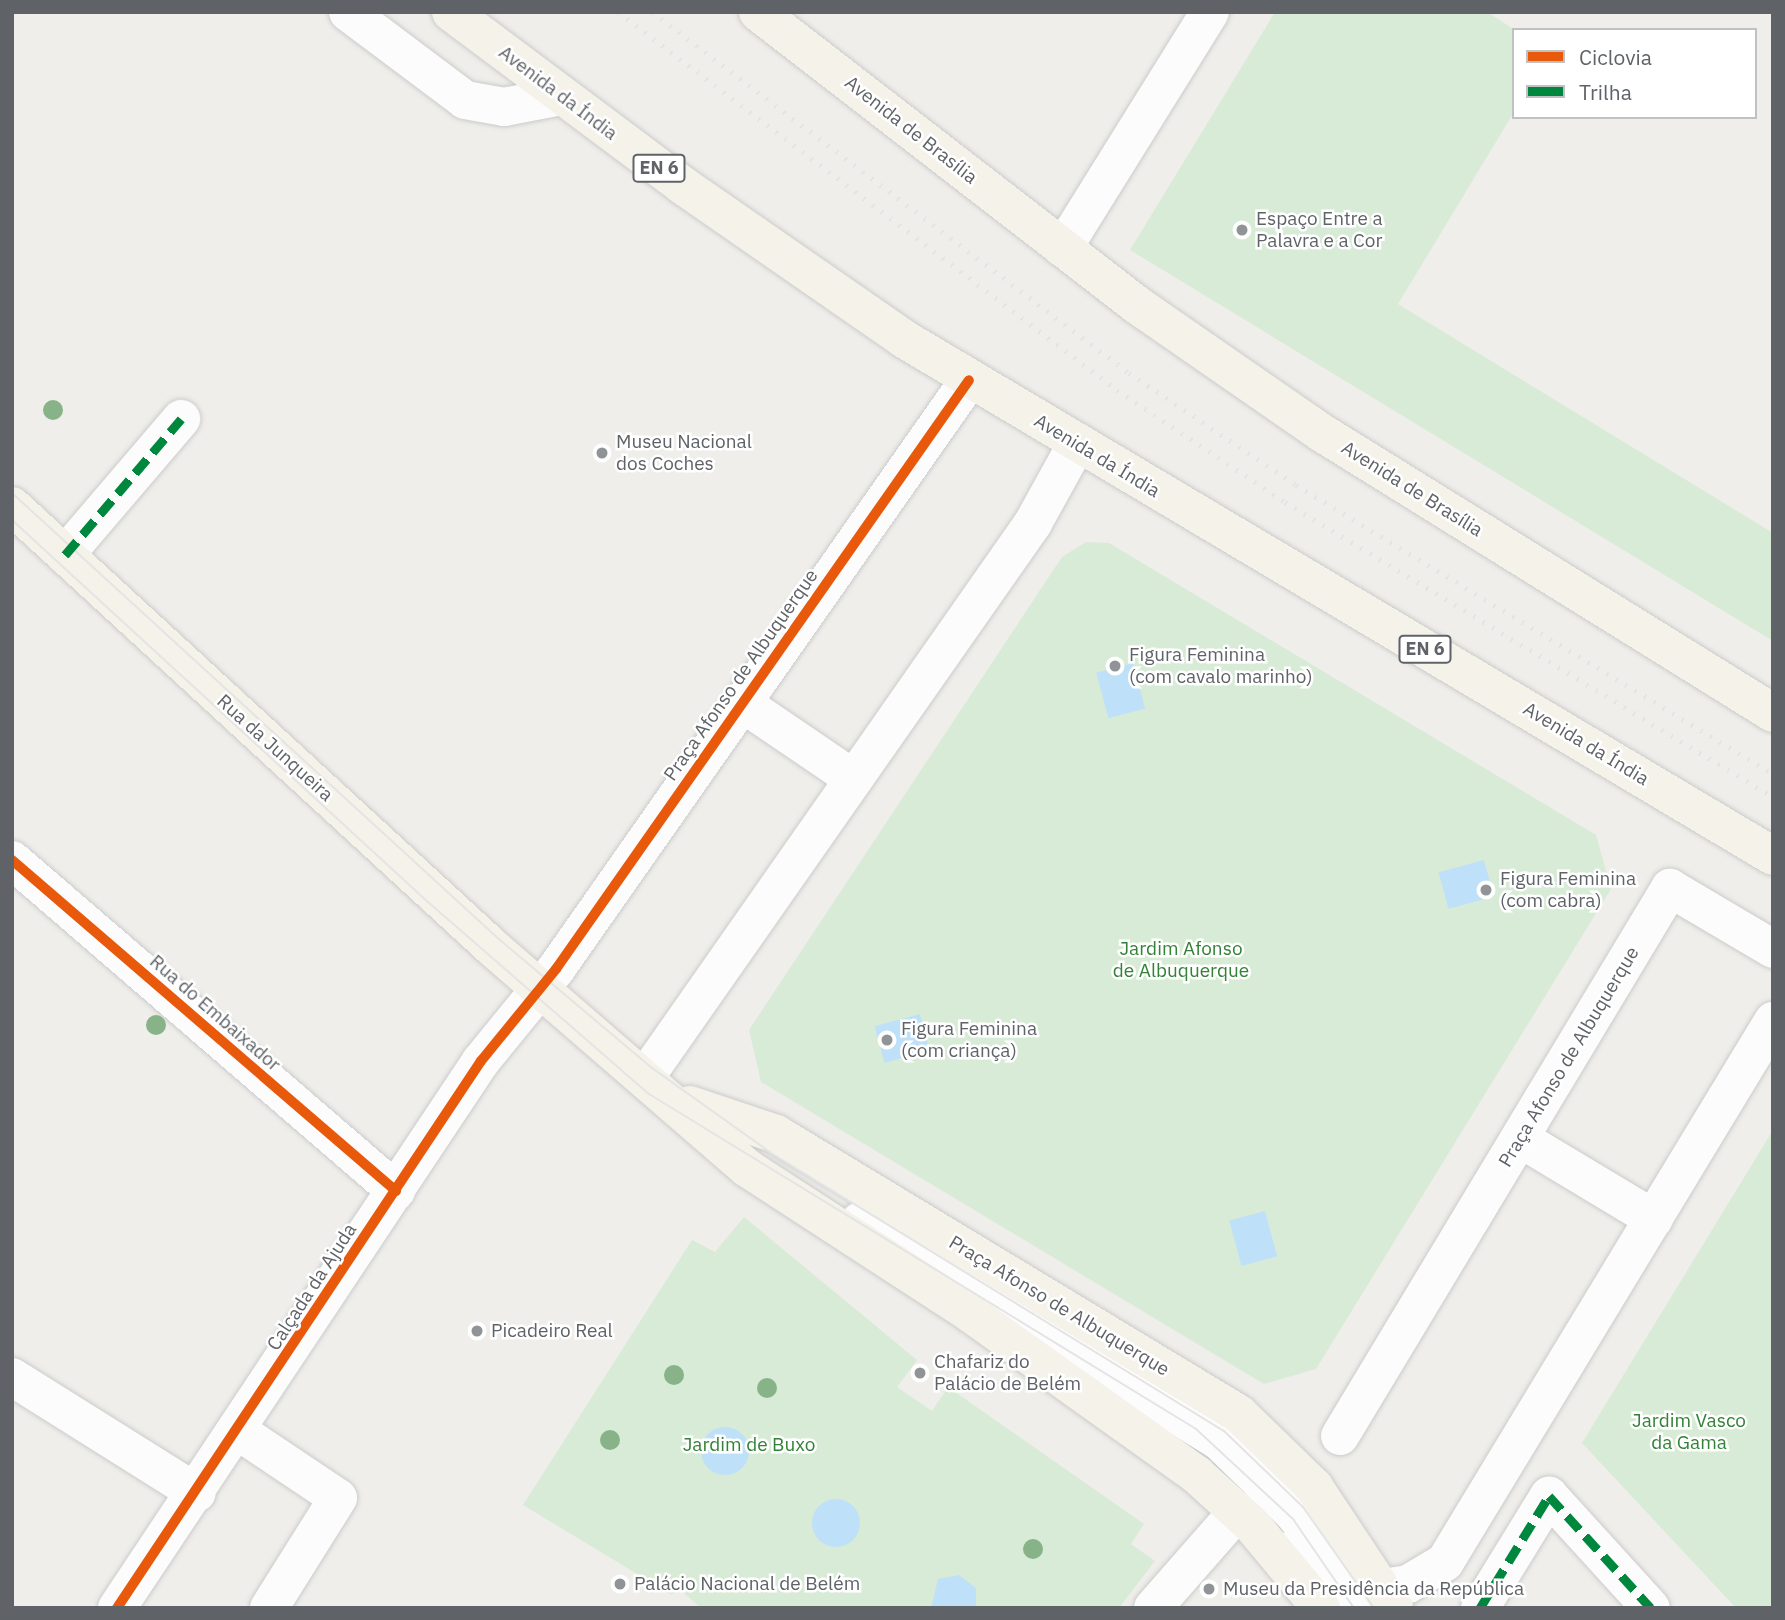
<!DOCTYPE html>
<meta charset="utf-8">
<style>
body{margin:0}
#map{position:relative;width:1785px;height:1620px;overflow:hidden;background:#efeeea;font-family:"IBM Plex Sans",sans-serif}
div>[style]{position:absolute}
.green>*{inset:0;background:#d8ebd6}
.water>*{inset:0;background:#bfe0f9;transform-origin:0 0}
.round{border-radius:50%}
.roads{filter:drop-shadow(0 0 2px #cbcccc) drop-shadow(0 0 2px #cbcccc)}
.minor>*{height:38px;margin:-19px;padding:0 19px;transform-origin:19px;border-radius:19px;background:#fdfcfc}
.major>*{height:38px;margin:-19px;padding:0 19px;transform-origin:19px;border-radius:19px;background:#f4f2e9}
.tram>*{height:2px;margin:-1px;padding:0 1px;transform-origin:1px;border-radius:1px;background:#e4e4e4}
.rail>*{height:5px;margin-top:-2.5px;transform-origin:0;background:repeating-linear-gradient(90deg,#e4e4e4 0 2px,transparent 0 11px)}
.quiet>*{height:9px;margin-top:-4.5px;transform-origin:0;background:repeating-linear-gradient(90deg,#00873e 0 18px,transparent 0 27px)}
.cycleway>*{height:10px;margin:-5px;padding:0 5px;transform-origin:5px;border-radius:5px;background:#e8590c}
.trees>*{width:20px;height:20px;margin:-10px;border-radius:50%;background:#88b388}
.dots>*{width:19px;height:19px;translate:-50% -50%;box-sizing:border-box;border:4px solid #fff;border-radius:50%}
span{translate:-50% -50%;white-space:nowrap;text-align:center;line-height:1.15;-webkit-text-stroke:5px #fff;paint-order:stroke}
.shield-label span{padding:2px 5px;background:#fff;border:2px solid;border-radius:5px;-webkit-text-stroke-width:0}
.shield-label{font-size:18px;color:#5f6368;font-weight:700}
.street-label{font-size:19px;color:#5f6368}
.poi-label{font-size:19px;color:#5f6368}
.left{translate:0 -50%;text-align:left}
.park-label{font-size:19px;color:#348238}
.frame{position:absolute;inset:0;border:14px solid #5f6368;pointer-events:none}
.legend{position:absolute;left:1512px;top:28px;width:245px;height:91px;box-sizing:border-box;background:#fff;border:2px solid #bfc1c3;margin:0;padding:9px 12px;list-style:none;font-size:21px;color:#5f6368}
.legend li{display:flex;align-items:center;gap:14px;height:35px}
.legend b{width:35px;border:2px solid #bfc1c3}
</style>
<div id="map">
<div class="green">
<i style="clip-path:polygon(1275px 12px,1487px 12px,1515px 30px,1514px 112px,1398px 304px,1773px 533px,1773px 641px,1130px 250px)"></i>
<i style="clip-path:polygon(1086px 542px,1109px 543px,1596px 835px,1611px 889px,1316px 1369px,1264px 1384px,761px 1082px,749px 1030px,1062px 557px)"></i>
<i style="clip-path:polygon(1773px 1130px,1773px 1608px,1736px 1608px,1582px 1443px)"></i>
<i style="clip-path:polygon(744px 1217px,917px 1360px,897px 1387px,932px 1411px,948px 1387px,1144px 1524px,1131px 1544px,1155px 1561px,1119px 1608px,701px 1608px,677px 1587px,672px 1595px,523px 1505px,692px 1240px,715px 1252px)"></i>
</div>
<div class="water">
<i style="left:1133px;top:663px;width:47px;height:38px;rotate:75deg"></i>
<i style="left:1484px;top:860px;width:38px;height:47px;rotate:75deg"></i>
<i style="left:920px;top:1014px;width:38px;height:47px;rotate:75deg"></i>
<i style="left:1265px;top:1211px;width:47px;height:37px;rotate:75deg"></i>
<i class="round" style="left:701px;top:1427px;width:48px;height:48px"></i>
<i class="round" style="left:812px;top:1499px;width:48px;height:48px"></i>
<i style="clip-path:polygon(959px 1575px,976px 1588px,976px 1608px,931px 1608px,938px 1579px)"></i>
</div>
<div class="roads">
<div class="minor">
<i style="left:348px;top:12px;width:146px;rotate:36.9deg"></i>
<i style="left:465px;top:100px;width:40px;rotate:10deg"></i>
<i style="left:504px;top:107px;width:58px;rotate:-10.9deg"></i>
<i style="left:1063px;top:248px;width:278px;rotate:-58.1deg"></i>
<i style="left:65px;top:555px;width:179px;rotate:-49.5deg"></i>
<i style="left:742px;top:703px;width:135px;rotate:34.2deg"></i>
<i style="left:12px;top:860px;width:507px;rotate:40.76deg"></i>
<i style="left:646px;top:1076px;width:675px;rotate:-55.01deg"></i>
<i style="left:1033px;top:523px;width:89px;rotate:-61.1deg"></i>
<i style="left:1521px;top:1139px;width:155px;rotate:31deg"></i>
<i style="left:860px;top:1221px;width:421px;rotate:31.5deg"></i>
<i style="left:1219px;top:1441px;width:106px;rotate:44.2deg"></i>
<i style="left:1295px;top:1515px;width:95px;rotate:54.5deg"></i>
<i style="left:12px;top:1377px;width:218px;rotate:32.1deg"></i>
<i style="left:238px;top:1431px;width:120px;rotate:33.8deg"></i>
<i style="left:338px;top:1498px;width:130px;rotate:122.1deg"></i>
<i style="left:1340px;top:1436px;width:640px;rotate:-58.94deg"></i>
<i style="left:1670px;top:888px;width:120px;rotate:30.6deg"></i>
<i style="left:1284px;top:1552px;width:41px;rotate:41.1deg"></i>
<i style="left:1315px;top:1579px;width:39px;rotate:21deg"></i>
<i style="left:1351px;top:1593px;width:58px;rotate:-9deg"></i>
<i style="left:1408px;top:1584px;width:43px;rotate:-30.7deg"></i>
<i style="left:1445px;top:1562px;width:633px;rotate:-58.77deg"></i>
<i style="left:117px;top:1608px;width:657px;rotate:-56.36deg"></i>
<i style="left:481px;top:1061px;width:119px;rotate:-50.8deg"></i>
<i style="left:556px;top:969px;width:719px;rotate:-54.96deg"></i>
<i style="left:1153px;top:1608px;width:129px;rotate:-48.8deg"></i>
<i style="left:1480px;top:1608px;width:132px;rotate:-58.4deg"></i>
<i style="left:1549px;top:1496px;width:151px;rotate:47.7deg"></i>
</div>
<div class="major">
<i style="left:451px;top:12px;width:289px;rotate:36.8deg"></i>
<i style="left:682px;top:185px;width:270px;rotate:34.7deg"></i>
<i style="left:904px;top:339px;width:1011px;rotate:30.75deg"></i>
<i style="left:758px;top:12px;width:479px;rotate:37.7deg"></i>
<i style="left:1137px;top:305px;width:225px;rotate:34.7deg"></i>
<i style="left:1322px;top:433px;width:531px;rotate:31.83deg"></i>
<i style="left:12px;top:506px;width:653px;rotate:42.58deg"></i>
<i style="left:493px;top:948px;width:336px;rotate:40.9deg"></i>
<i style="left:747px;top:1168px;width:266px;rotate:33deg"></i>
<i style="left:970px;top:1313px;width:279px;rotate:35.5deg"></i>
<i style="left:1197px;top:1475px;width:74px;rotate:42.3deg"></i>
<i style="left:1252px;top:1525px;width:108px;rotate:50.3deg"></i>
<i style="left:690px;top:1105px;width:91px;rotate:18.6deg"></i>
<i style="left:776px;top:1134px;width:541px;rotate:31.16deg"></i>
<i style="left:1239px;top:1414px;width:105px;rotate:44.2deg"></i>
<i style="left:1314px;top:1487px;width:145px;rotate:56.5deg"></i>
</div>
</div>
<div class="tram">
<i style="left:12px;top:493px;width:662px;rotate:42.49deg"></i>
<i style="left:500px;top:940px;width:199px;rotate:40.1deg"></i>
<i style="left:652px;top:1068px;width:146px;rotate:35.5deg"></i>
<i style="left:771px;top:1153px;width:532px;rotate:31.54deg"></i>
<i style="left:1224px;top:1431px;width:110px;rotate:43.9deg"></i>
<i style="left:1303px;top:1507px;width:123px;rotate:54.9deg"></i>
<i style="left:12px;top:520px;width:565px;rotate:42.56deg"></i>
<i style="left:428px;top:902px;width:293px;rotate:41deg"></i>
<i style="left:649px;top:1094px;width:641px;rotate:31.48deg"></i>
<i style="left:1196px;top:1429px;width:132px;rotate:42.9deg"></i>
<i style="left:1293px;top:1519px;width:108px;rotate:55.6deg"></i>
</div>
<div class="rail">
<i style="left:618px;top:12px;width:626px;rotate:37.14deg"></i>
<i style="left:1117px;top:390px;width:202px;rotate:33.7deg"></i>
<i style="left:1285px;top:502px;width:570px;rotate:31.15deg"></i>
<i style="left:652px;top:12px;width:598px;rotate:37.12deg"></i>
<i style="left:1129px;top:373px;width:201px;rotate:33.8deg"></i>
<i style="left:1296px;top:485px;width:558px;rotate:31.21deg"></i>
</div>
<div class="quiet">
<i style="left:65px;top:555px;width:179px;rotate:-49.5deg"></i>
<i style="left:1480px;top:1608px;width:132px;rotate:-58.4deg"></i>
<i style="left:1549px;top:1496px;width:151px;rotate:47.7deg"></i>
</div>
<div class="cycleway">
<i style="left:12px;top:860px;width:507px;rotate:40.76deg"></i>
<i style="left:117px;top:1608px;width:657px;rotate:-56.36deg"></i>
<i style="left:481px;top:1061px;width:119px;rotate:-50.8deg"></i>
<i style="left:556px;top:969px;width:719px;rotate:-54.96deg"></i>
</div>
<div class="trees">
<i style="left:53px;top:410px"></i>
<i style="left:156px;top:1025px"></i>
<i style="left:674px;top:1375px"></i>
<i style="left:767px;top:1388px"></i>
<i style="left:610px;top:1440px"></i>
<i style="left:1033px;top:1549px"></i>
</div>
<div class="dots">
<i style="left:1242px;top:230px;background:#919496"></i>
<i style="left:602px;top:453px;background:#919496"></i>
<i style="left:1115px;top:666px;background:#919496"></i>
<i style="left:1486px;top:890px;background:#919496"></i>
<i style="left:887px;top:1040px;background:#919496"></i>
<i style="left:477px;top:1331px;background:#919496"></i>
<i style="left:920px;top:1373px;background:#919496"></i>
<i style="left:620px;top:1584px;background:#919496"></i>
<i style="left:1209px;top:1589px;background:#919496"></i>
</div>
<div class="shield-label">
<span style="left:659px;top:168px">EN 6</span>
<span style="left:1425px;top:649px">EN 6</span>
</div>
<div class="street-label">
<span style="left:558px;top:93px;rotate:37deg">Avenida da Índia</span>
<span style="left:911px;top:130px;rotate:38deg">Avenida de Brasília</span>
<span style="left:1097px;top:456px;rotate:31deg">Avenida da Índia</span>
<span style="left:1412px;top:489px;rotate:32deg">Avenida de Brasília</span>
<span style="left:741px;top:675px;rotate:-55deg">Praça Afonso de Albuquerque</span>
<span style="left:1586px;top:744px;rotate:31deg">Avenida da Índia</span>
<span style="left:275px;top:748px;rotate:42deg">Rua da Junqueira</span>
<span style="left:215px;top:1013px;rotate:41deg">Rua do Embaixador</span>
<span style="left:1569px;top:1057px;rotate:-59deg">Praça Afonso de Albuquerque</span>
<span style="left:312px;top:1287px;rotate:-57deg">Calçada da Ajuda</span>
<span style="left:1059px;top:1306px;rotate:31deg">Praça Afonso de Albuquerque</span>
</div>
<div class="poi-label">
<span class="left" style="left:1256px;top:230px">Espaço Entre a<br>Palavra e a Cor</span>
<span class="left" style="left:616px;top:453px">Museu Nacional<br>dos Coches</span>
<span class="left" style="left:1129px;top:666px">Figura Feminina<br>(com cavalo marinho)</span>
<span class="left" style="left:1500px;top:890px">Figura Feminina<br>(com cabra)</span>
<span class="left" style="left:901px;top:1040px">Figura Feminina<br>(com criança)</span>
<span class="left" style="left:491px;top:1331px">Picadeiro Real</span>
<span class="left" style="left:934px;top:1373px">Chafariz do<br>Palácio de Belém</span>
<span class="left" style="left:634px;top:1584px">Palácio Nacional de Belém</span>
<span class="left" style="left:1223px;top:1589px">Museu da Presidência da República</span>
</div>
<div class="park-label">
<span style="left:1181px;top:960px">Jardim Afonso<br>de Albuquerque</span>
<span style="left:1689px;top:1432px">Jardim Vasco<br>da Gama</span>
<span style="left:749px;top:1445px">Jardim de Buxo</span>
</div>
<div class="frame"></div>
<ul class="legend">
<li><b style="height:9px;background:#e8590c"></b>Ciclovia</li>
<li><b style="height:9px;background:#00873e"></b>Trilha</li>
</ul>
</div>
